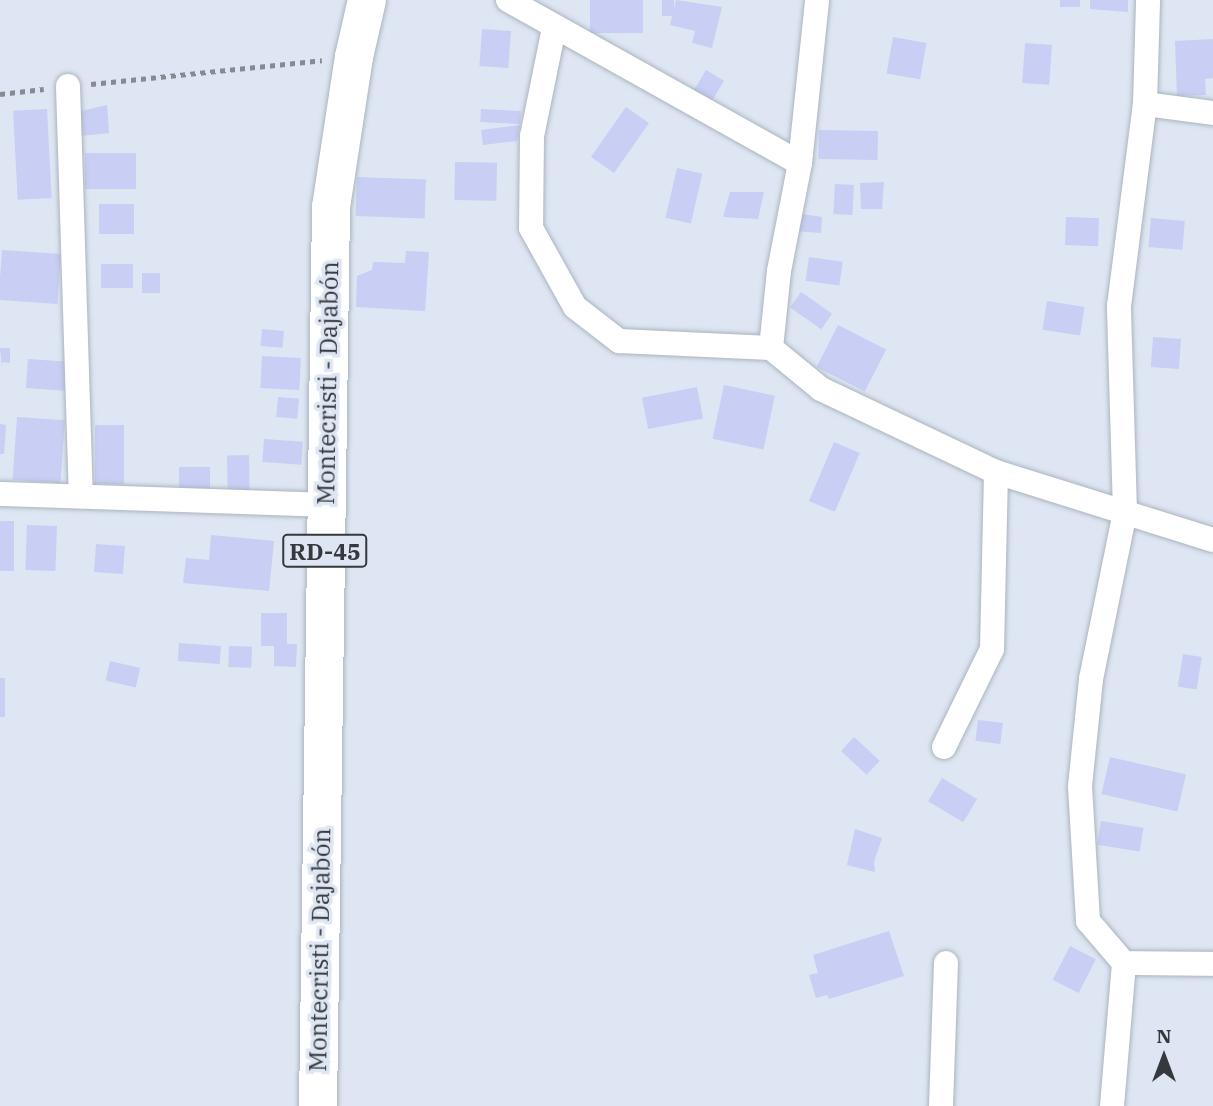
<!DOCTYPE html>
<meta charset="utf-8">
<style>
body{margin:0}
#map{position:relative;width:1213px;height:1106px;overflow:hidden;background:#dde6f2;font-family:"IBM Plex Serif",serif}
div>[style]{position:absolute}
.building>*{inset:0;background:#c8cef4;transform-origin:0 0}
.path>*{height:4.5px;margin-top:-2.25px;transform-origin:0;background:repeating-linear-gradient(90deg,#858a93 0 5px,transparent 0 10px)}
.roads{filter:drop-shadow(0 0 2px #abb4bf) drop-shadow(0 0 2px #abb4bf)}
.street>*{height:24px;margin:-12px;padding:0 12px;transform-origin:12px;border-radius:12px;background:#fff}
.primary>*{height:38px;margin:-19px;padding:0 19px;transform-origin:19px;border-radius:19px;background:#fff}
span{translate:-50% -50%;white-space:nowrap;text-align:center;line-height:1.15;-webkit-text-stroke:7px #dde6f2;paint-order:stroke}
.shield-label span{padding:2px 5px;background:#dde6f2;border:2px solid;border-radius:5px;-webkit-text-stroke-width:0}
.shield-label{font-size:23px;color:#35383d;font-weight:700}
.street-label{font-size:24px;color:#35383d}
.north{position:absolute;left:1129px;top:1022px;width:70px;height:70px;-webkit-text-stroke:5px #dde6f2;paint-order:stroke;rotate:0deg;font-size:19px;font-weight:700;line-height:28px;text-align:center;color:#35383d}
.north::after{content:'';display:block;margin:auto;width:24px;height:32px;background:#35383d;clip-path:polygon(50% 0,100% 100%,50% 72%,0 100%)}
</style>
<div id="map">
<div class="building">
<i style="left:590px;top:0;width:53px;height:33px"></i>
<i style="left:662px;top:0;width:12px;height:16px"></i>
<i style="clip-path:polygon(676px 0,722px 7px,712px 48px,692px 43px,695px 31px,670px 25px)"></i>
<i style="left:1060px;top:0;width:20px;height:7px"></i>
<i style="clip-path:polygon(1090px 0,1128px 0,1128px 12px,1090px 9px)"></i>
<i style="left:482px;top:29px;width:29px;height:37px;rotate:4deg"></i>
<i style="left:893px;top:37px;width:34px;height:37px;rotate:10deg"></i>
<i style="clip-path:polygon(1213px 39px,1213px 78px,1205px 79px,1206px 95px,1177px 96px,1175px 41px)"></i>
<i style="left:1025px;top:43px;width:27px;height:40px;rotate:4deg"></i>
<i style="left:706px;top:70px;width:21px;height:27px;rotate:31deg"></i>
<i style="clip-path:polygon(107px 105px,109px 133px,81px 136px,81px 111px)"></i>
<i style="left:626px;top:107px;width:28px;height:61px;rotate:35deg"></i>
<i style="left:47px;top:109px;width:89px;height:34px;rotate:87deg"></i>
<i style="left:481px;top:109px;width:40px;height:13px;rotate:3deg"></i>
<i style="clip-path:polygon(520px 125px,517px 141px,483px 145px,481px 130px)"></i>
<i style="left:819px;top:130px;width:59px;height:29px;rotate:1deg"></i>
<i style="left:136px;top:153px;width:36px;height:51px;rotate:90deg"></i>
<i style="left:455px;top:162px;width:42px;height:38px;rotate:1deg"></i>
<i style="left:677px;top:168px;width:26px;height:51px;rotate:13deg"></i>
<i style="left:357px;top:177px;width:69px;height:39px;rotate:2deg"></i>
<i style="clip-path:polygon(884px 182px,882px 209px,861px 209px,860px 183px)"></i>
<i style="left:835px;top:184px;width:19px;height:30px;rotate:3deg"></i>
<i style="clip-path:polygon(730px 192px,764px 192px,758px 219px,723px 217px)"></i>
<i style="left:99px;top:204px;width:35px;height:30px"></i>
<i style="clip-path:polygon(796px 213px,822px 217px,821px 233px,794px 231px)"></i>
<i style="left:1066px;top:217px;width:33px;height:28px;rotate:2deg"></i>
<i style="left:1151px;top:218px;width:34px;height:29px;rotate:5deg"></i>
<i style="left:2px;top:250px;width:59px;height:50px;rotate:4deg"></i>
<i style="clip-path:polygon(406px 251px,429px 252px,425px 311px,356px 307px,357px 276px,372px 270px,373px 262px,405px 263px)"></i>
<i style="left:809px;top:257px;width:34px;height:24px;rotate:8deg"></i>
<i style="left:101px;top:264px;width:32px;height:24px"></i>
<i style="left:142px;top:273px;width:18px;height:20px"></i>
<i style="left:801px;top:292px;width:38px;height:19px;rotate:35deg"></i>
<i style="left:1047px;top:301px;width:38px;height:29px;rotate:9deg"></i>
<i style="left:838px;top:325px;width:54px;height:47px;rotate:27deg"></i>
<i style="left:262px;top:329px;width:22px;height:17px;rotate:5deg"></i>
<i style="left:1153px;top:337px;width:28px;height:30px;rotate:4deg"></i>
<i style="clip-path:polygon(0 348px,10px 348px,10px 363px,2px 362px,2px 368px)"></i>
<i style="left:262px;top:356px;width:39px;height:32px;rotate:3deg"></i>
<i style="left:28px;top:359px;width:44px;height:29px;rotate:4deg"></i>
<i style="left:724px;top:385px;width:52px;height:55px;rotate:12deg"></i>
<i style="left:697px;top:387px;width:32px;height:56px;rotate:79deg"></i>
<i style="left:278px;top:397px;width:21px;height:20px;rotate:5deg"></i>
<i style="left:17px;top:417px;width:48px;height:63px;rotate:4deg"></i>
<i style="clip-path:polygon(0 424px,6px 425px,4px 454px,0 454px)"></i>
<i style="left:95px;top:425px;width:29px;height:59px"></i>
<i style="left:264px;top:439px;width:39px;height:23px;rotate:4deg"></i>
<i style="left:834px;top:442px;width:28px;height:64px;rotate:23deg"></i>
<i style="left:249px;top:455px;width:43px;height:22px;rotate:89deg"></i>
<i style="left:179px;top:467px;width:31px;height:31px"></i>
<i style="left:0;top:521px;width:14px;height:50px"></i>
<i style="left:27px;top:525px;width:30px;height:45px;rotate:2deg"></i>
<i style="clip-path:polygon(211px 535px,274px 541px,269px 591px,183px 583px,186px 558px,209px 560px)"></i>
<i style="left:96px;top:544px;width:29px;height:28px;rotate:4deg"></i>
<i style="clip-path:polygon(261px 613px,287px 613px,287px 644px,297px 644px,296px 667px,274px 666px,274px 646px,261px 646px)"></i>
<i style="left:179px;top:643px;width:42px;height:18px;rotate:4deg"></i>
<i style="left:229px;top:646px;width:23px;height:21px;rotate:2deg"></i>
<i style="left:1183px;top:654px;width:19px;height:33px;rotate:9deg"></i>
<i style="left:110px;top:661px;width:31px;height:20px;rotate:13deg"></i>
<i style="left:0;top:678px;width:5px;height:39px"></i>
<i style="left:978px;top:720px;width:25px;height:21px;rotate:7deg"></i>
<i style="left:854px;top:737px;width:35px;height:19px;rotate:43deg"></i>
<i style="left:1110px;top:757px;width:78px;height:38px;rotate:13deg"></i>
<i style="left:942px;top:778px;width:41px;height:27px;rotate:31deg"></i>
<i style="left:1101px;top:821px;width:43px;height:24px;rotate:9deg"></i>
<i style="clip-path:polygon(855px 829px,882px 838px,874px 862px,875px 872px,847px 865px)"></i>
<i style="clip-path:polygon(889px 931px,904px 976px,829px 999px,827px 995px,816px 998px,809px 975px,818px 973px,813px 955px)"></i>
<i style="left:1070px;top:946px;width:29px;height:38px;rotate:27deg"></i>
</div>
<div class="path">
<i style="left:91px;top:84px;width:232px;rotate:-5.9deg"></i>
<i style="left:0;top:94px;width:44px;rotate:-6.5deg"></i>
</div>
<div class="roads">
<div class="street">
<i style="left:508px;top:0;width:334px;rotate:29.2deg"></i>
<i style="left:554px;top:28px;width:110px;rotate:101.5deg"></i>
<i style="left:532px;top:136px;width:92px;rotate:90.6deg"></i>
<i style="left:531px;top:228px;width:90px;rotate:60.9deg"></i>
<i style="left:575px;top:307px;width:56px;rotate:37.7deg"></i>
<i style="left:619px;top:341px;width:152px;rotate:2.6deg"></i>
<i style="left:771px;top:348px;width:65px;rotate:39.4deg"></i>
<i style="left:821px;top:389px;width:194px;rotate:25.4deg"></i>
<i style="left:996px;top:472px;width:227px;rotate:17.4deg"></i>
<i style="left:68px;top:86px;width:410px;rotate:88.2deg"></i>
<i style="left:1145px;top:104px;width:69px;rotate:7.5deg"></i>
<i style="left:771px;top:348px;width:77px;rotate:-84.1deg"></i>
<i style="left:779px;top:271px;width:110px;rotate:-79deg"></i>
<i style="left:800px;top:163px;width:164px;rotate:-84deg"></i>
<i style="left:0;top:494px;width:326px;rotate:1.9deg"></i>
<i style="left:944px;top:747px;width:109px;rotate:-63.9deg"></i>
<i style="left:992px;top:649px;width:177px;rotate:-88.7deg"></i>
<i style="left:1124px;top:963px;width:89px;rotate:0.6deg"></i>
<i style="left:941px;top:1106px;width:143px;rotate:-88deg"></i>
<i style="left:1112px;top:1106px;width:144px;rotate:-85.2deg"></i>
<i style="left:1124px;top:963px;width:55px;rotate:-130.6deg"></i>
<i style="left:1088px;top:921px;width:135px;rotate:-93.4deg"></i>
<i style="left:1080px;top:786px;width:108px;rotate:-84.1deg"></i>
<i style="left:1091px;top:679px;width:170px;rotate:-78.5deg"></i>
<i style="left:1125px;top:512px;width:206px;rotate:-91.7deg"></i>
<i style="left:1119px;top:306px;width:204px;rotate:-82.7deg"></i>
<i style="left:1145px;top:104px;width:104px;rotate:-88.3deg"></i>
</div>
<div class="primary">
<i style="left:318px;top:1106px;width:899px;rotate:-89.17deg"></i>
<i style="left:331px;top:207px;width:152px;rotate:-81.3deg"></i>
<i style="left:354px;top:57px;width:58px;rotate:-77.2deg"></i>
</div>
</div>
<div class="shield-label">
<span style="left:325px;top:551px">RD-45</span>
</div>
<div class="street-label">
<span style="left:328px;top:383px;rotate:-89deg">Montecristi - Dajabón</span>
<span style="left:320px;top:950px;rotate:-89deg">Montecristi - Dajabón</span>
</div>
<div class="north">N</div>
</div>
